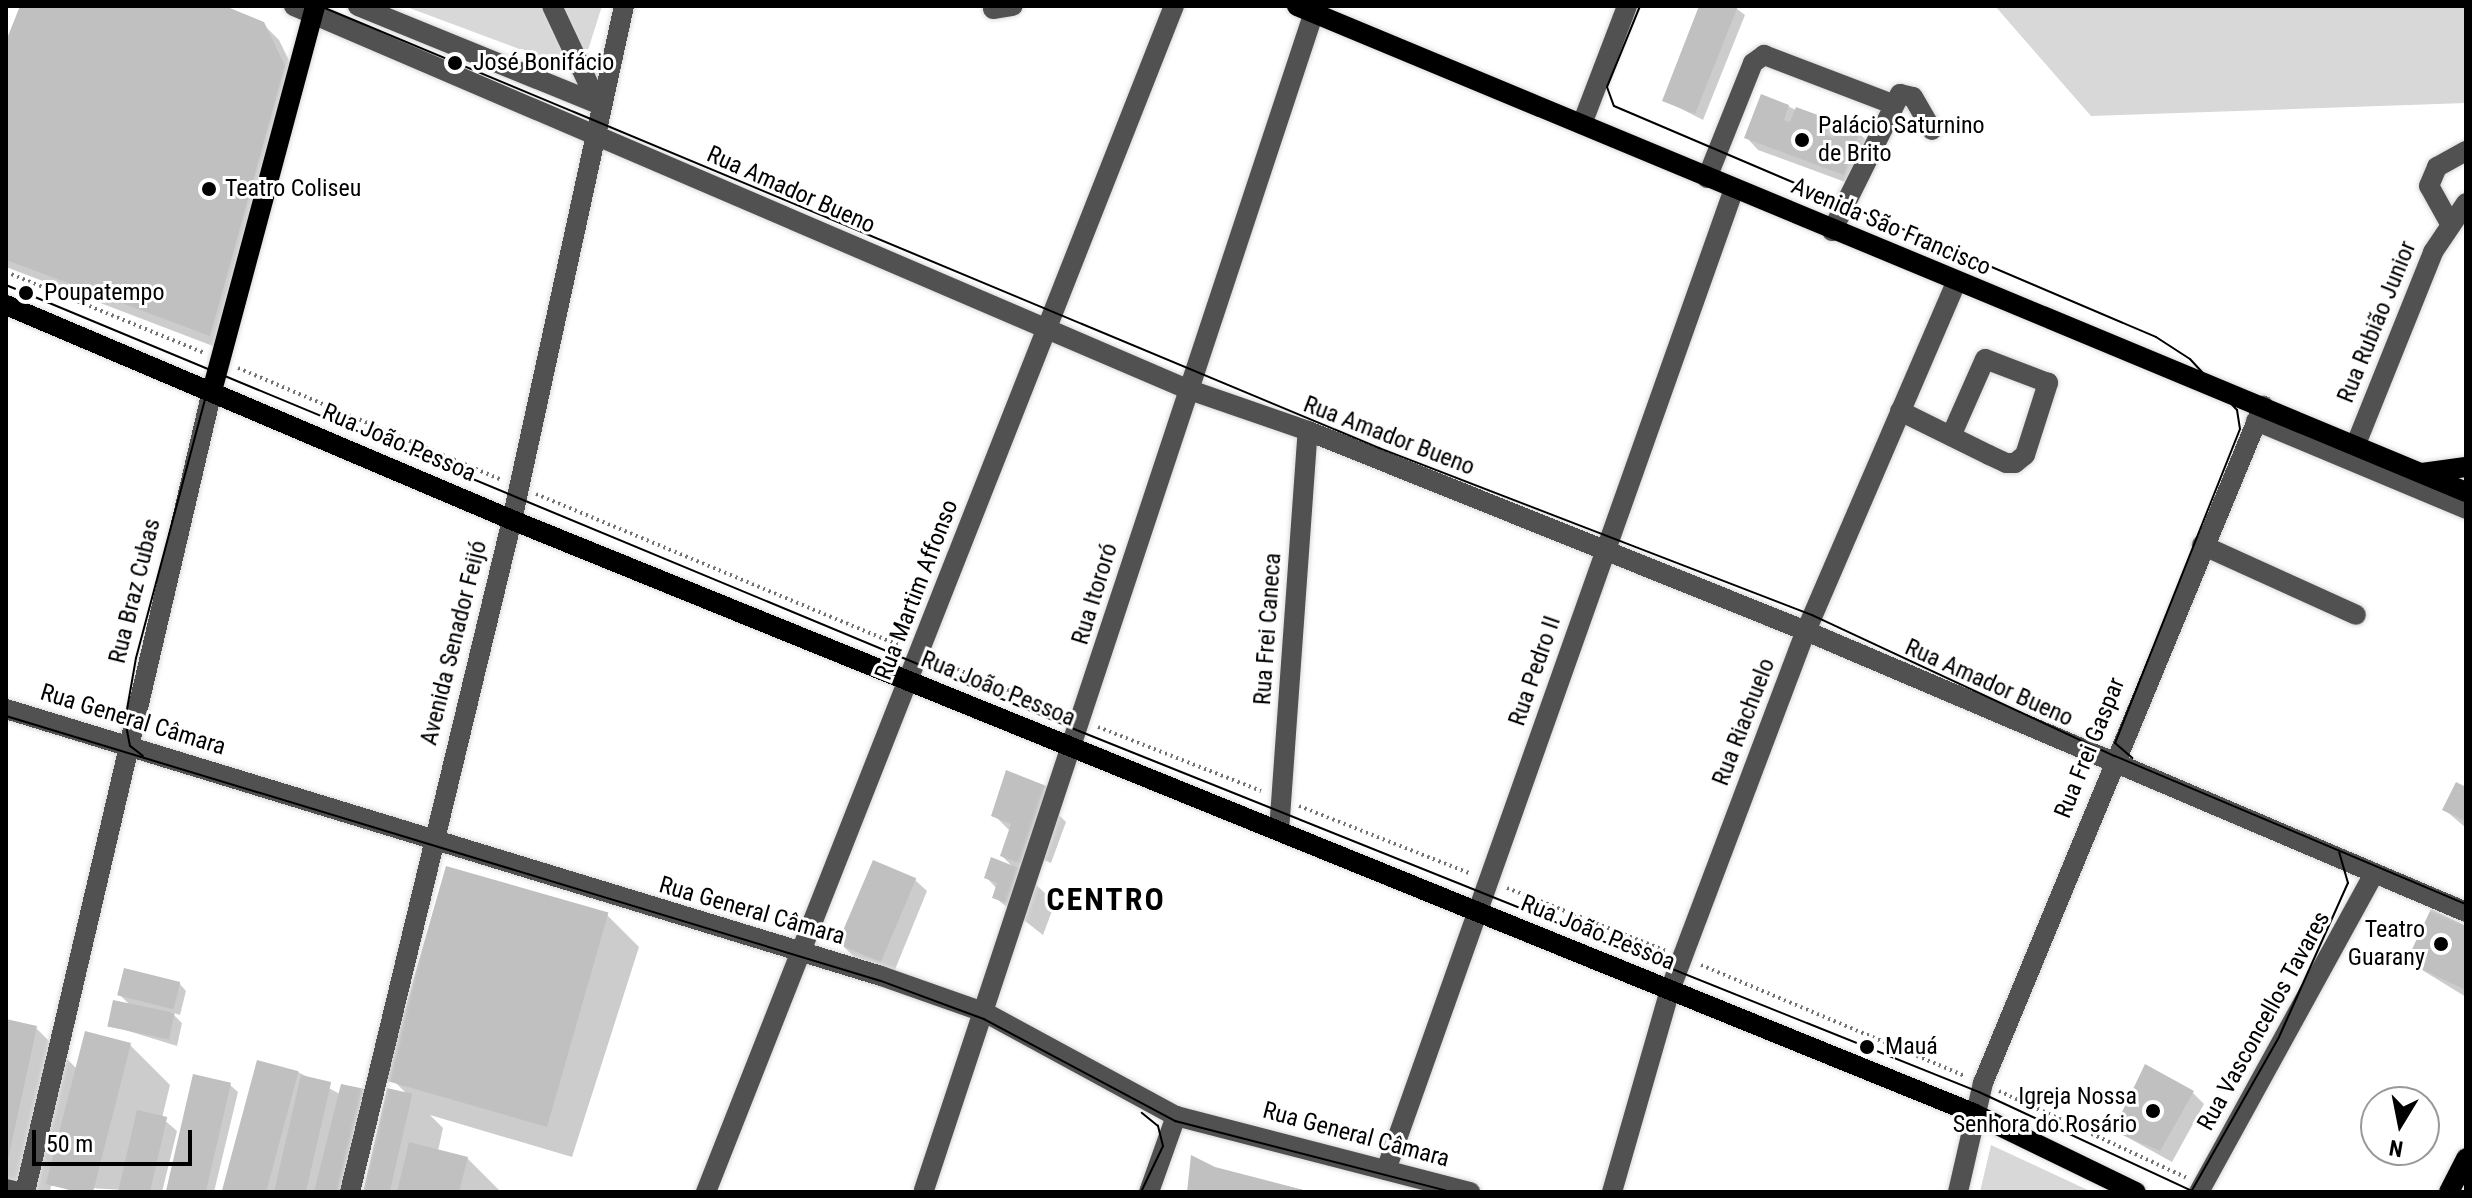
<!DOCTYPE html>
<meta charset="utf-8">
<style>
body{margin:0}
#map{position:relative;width:2472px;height:1198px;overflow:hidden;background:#fff;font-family:"Roboto Condensed",sans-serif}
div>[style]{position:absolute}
.green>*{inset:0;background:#d8d8d8}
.shadow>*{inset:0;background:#0003}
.building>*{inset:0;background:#c0c0c0;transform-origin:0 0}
.path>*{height:4px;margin-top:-2px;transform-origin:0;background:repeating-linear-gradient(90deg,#737373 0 2px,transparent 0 6px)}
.roads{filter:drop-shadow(0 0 2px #dbdbdb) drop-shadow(0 0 2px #dbdbdb)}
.minor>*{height:20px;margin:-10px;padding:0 10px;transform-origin:10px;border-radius:10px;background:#515151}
.major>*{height:20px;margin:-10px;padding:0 10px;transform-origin:10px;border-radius:10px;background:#000}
.tram>*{height:2px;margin:-1px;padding:0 1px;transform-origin:1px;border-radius:1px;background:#000}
.dots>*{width:22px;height:22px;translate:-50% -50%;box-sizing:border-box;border:4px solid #fff;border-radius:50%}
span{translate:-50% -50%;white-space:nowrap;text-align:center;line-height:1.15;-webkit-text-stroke:6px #fff;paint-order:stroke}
.poi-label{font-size:24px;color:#000}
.left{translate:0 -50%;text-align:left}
.right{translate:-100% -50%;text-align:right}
.street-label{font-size:24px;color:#000}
.district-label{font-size:32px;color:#000;font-weight:700;letter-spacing:2px}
.frame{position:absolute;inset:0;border:8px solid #000;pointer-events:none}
.north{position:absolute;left:2360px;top:1086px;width:80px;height:80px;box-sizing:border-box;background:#fff;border:2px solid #999;border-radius:50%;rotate:190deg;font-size:22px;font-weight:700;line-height:32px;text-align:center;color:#000}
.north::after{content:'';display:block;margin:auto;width:28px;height:36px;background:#000;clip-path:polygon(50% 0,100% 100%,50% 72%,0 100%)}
.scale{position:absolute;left:32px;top:1130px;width:160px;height:36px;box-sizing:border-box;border:4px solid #000;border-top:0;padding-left:10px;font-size:24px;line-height:28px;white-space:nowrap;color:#000;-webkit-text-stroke:6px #fff;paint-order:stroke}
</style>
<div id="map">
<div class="green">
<i style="clip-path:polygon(404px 6px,602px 6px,581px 72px)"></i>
<i style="clip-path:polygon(1995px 6px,2466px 6px,2466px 103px,2091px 116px)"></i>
<i style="clip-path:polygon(1991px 1145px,2092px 1192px,1980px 1192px)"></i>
</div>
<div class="shadow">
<i style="clip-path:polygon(23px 6px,219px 6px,263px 24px,279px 40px,300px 83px,226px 351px,6px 267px,6px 46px)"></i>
<i style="clip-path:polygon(1701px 6px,1733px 6px,1745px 15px,1703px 120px,1664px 100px)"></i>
<i style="clip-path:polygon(1788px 106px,1837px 132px,1859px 133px,1871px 145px,1856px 186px,1758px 150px,1747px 138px)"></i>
<i style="clip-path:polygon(2466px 789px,2466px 828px,2445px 810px)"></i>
<i style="clip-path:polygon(1056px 812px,1066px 822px,1051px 863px,1040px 858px,1021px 870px,1055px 903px,1043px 935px,994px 897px,997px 889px,986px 877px,1015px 869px,1002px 856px,1011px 832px,994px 815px)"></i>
<i style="clip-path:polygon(915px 880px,927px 891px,894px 972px,853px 956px,841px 944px)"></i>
<i style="clip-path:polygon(607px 915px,639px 947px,572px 1157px,430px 1115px,443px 1128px,438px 1151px,467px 1158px,501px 1192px,365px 1192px,408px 1095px,394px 1081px)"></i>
<i style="clip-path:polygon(2466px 928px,2466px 997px,2409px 962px)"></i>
<i style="clip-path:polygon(179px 983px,186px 991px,180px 1015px,171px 1012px,182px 1023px,177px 1046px,109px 1025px,131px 1006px,119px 994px)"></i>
<i style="clip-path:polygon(6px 1021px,36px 1028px,77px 1069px,130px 1045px,170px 1085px,162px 1118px,177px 1131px,162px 1192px,51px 1186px,50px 1192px,6px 1192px)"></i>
<i style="clip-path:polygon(298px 1072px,340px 1094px,356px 1192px,224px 1192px)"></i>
<i style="clip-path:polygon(230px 1085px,238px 1092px,214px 1192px,167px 1192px)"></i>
<i style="clip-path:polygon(2192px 1092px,2204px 1104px,2172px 1162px,2116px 1131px)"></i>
<i style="clip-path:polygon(1192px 1158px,1214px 1169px,1312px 1192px,1189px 1192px)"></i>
</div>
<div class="building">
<i style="clip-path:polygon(20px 6px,225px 6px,264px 22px,285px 66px,210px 336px,6px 260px,6px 41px)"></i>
<i style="clip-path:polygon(1699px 6px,1738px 6px,1695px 114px,1662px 101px)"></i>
<i style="clip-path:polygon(1761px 94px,1789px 105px,1784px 120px,1790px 122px,1796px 107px,1826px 118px,1822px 133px,1833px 138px,1838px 123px,1860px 131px,1844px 175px,1744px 138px)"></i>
<i style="clip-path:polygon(1006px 770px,1049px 787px,1022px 864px,1000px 856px,1011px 824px,991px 816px)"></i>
<i style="clip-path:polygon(2456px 782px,2466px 787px,2466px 821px,2442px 810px)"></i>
<i style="clip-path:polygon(991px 857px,1024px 870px,1010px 904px,992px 898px,997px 883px,984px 878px)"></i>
<i style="left:873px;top:860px;width:47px;height:91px;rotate:23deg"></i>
<i style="left:446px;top:866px;width:169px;height:223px;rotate:16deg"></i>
<i style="clip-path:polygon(2431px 909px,2466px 926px,2466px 990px,2406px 962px)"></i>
<i style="left:124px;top:968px;width:58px;height:28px;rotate:14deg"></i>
<i style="left:113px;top:1000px;width:63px;height:27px;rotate:12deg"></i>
<i style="clip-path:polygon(6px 1019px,37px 1026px,7px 1164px,6px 1164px)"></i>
<i style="clip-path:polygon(85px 1031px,131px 1043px,93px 1192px,77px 1192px,46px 1184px)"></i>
<i style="left:257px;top:1060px;width:43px;height:137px;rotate:15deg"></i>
<i style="clip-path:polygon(2145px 1064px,2194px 1091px,2160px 1151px,2113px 1131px)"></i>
<i style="left:193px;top:1074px;width:39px;height:121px;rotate:13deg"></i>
<i style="left:301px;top:1075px;width:31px;height:120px;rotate:13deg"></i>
<i style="clip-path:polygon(341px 1084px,365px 1089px,342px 1192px,314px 1192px)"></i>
<i style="left:387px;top:1088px;width:26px;height:107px;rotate:13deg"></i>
<i style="left:137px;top:1110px;width:31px;height:85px;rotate:13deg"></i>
<i style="clip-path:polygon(409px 1142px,468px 1157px,459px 1192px,397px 1192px)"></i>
<i style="clip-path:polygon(1191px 1155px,1215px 1167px,1311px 1192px,1187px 1192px)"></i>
</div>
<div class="path">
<i style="left:6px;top:272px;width:214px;rotate:22.2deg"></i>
<i style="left:238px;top:368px;width:287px;rotate:23deg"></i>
<i style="left:536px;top:494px;width:395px;rotate:22.6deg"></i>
<i style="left:935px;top:660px;width:139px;rotate:22.3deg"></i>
<i style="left:1098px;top:727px;width:175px;rotate:21.4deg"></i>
<i style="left:1299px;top:806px;width:183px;rotate:21.5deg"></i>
<i style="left:1507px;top:888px;width:171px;rotate:21.6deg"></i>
<i style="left:1701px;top:965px;width:286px;rotate:22.8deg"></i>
<i style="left:1999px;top:1091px;width:207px;rotate:24.8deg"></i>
</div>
<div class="roads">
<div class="minor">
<i style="left:294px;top:6px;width:972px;rotate:23.21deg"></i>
<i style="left:1187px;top:389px;width:128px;rotate:19.1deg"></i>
<i style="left:1308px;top:431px;width:537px;rotate:21.88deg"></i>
<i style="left:1806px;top:631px;width:717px;rotate:23.06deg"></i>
<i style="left:358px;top:6px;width:259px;rotate:22.2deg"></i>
<i style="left:552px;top:6px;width:108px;rotate:64.9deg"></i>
<i style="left:993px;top:9px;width:20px;rotate:-9deg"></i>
<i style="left:1582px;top:124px;width:126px;rotate:-69.1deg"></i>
<i style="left:1707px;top:178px;width:124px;rotate:-68.2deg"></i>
<i style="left:1753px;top:63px;width:14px;rotate:-36deg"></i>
<i style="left:1764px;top:55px;width:137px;rotate:20.9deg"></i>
<i style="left:2448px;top:220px;width:39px;rotate:-119deg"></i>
<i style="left:2429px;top:186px;width:21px;rotate:-67deg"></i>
<i style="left:2437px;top:167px;width:33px;rotate:-29deg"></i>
<i style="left:1832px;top:231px;width:153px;rotate:-63.6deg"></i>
<i style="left:1900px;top:94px;width:13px;rotate:13deg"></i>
<i style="left:1913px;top:97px;width:38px;rotate:60deg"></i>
<i style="left:1900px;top:411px;width:99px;rotate:26.3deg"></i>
<i style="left:1989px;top:455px;width:19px;rotate:25deg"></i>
<i style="left:2006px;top:463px;width:9px"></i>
<i style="left:2015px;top:463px;width:13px;rotate:-39deg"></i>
<i style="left:2025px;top:455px;width:76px;rotate:-72.3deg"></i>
<i style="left:2048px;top:383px;width:67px;rotate:-159.1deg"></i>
<i style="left:1985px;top:359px;width:84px;rotate:113.8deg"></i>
<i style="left:2256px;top:421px;width:228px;rotate:22.7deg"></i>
<i style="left:2356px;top:444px;width:207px;rotate:-68.1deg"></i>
<i style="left:2433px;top:252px;width:59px;rotate:-56deg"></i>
<i style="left:2202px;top:545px;width:169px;rotate:24.4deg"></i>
<i style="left:6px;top:709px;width:915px;rotate:16.97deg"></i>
<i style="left:881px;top:976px;width:111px;rotate:19.4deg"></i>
<i style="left:986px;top:1013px;width:216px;rotate:28.5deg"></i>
<i style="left:1176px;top:1116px;width:304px;rotate:14.5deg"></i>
<i style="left:1279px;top:831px;width:401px;rotate:-85.9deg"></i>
<i style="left:1386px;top:1170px;width:1041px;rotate:-70.47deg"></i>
<i style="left:6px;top:1189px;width:13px;rotate:13deg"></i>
<i style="left:924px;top:1190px;width:1247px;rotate:-71.68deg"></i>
<i style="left:25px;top:1192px;width:823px;rotate:-76.86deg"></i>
<i style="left:350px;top:1192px;width:691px;rotate:-76.45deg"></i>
<i style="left:512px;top:520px;width:526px;rotate:-77.71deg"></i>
<i style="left:706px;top:1192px;width:1275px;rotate:-68.47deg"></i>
<i style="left:1149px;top:1192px;width:81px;rotate:-70.4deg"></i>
<i style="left:1612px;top:1192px;width:210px;rotate:-74deg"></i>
<i style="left:1670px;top:990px;width:384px;rotate:-69.3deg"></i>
<i style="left:1806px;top:631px;width:380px;rotate:-66.7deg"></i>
<i style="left:1958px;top:1192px;width:112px;rotate:-77.1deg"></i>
<i style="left:1983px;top:1083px;width:733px;rotate:-67.53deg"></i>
<i style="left:2199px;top:1192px;width:362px;rotate:-61.2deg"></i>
</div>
<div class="major">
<i style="left:1297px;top:6px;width:1266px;rotate:22.57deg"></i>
<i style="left:6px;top:305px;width:550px;rotate:23.02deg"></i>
<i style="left:512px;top:520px;width:1577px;rotate:22.09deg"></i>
<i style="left:1973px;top:1113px;width:181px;rotate:25.9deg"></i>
<i style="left:212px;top:391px;width:399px;rotate:-75deg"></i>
<i style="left:2422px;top:473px;width:44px;rotate:-7.8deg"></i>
<i style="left:2449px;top:1192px;width:38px;rotate:-63deg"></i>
</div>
</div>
<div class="tram">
<i style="left:320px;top:6px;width:1148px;rotate:22.65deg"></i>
<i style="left:1379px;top:448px;width:464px;rotate:21.1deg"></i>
<i style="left:1812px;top:615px;width:334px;rotate:25deg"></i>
<i style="left:2115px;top:756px;width:381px;rotate:22.9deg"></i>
<i style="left:1640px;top:6px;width:87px;rotate:112.2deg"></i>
<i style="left:1607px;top:87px;width:20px;rotate:70deg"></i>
<i style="left:1614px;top:106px;width:589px;rotate:23.08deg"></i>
<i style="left:2156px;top:337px;width:40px;rotate:32.9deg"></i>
<i style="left:2190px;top:359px;width:69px;rotate:47.3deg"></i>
<i style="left:2237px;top:410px;width:19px;rotate:81deg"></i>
<i style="left:2240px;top:429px;width:338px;rotate:111.7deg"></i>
<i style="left:2115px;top:743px;width:23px;rotate:41deg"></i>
<i style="left:6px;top:285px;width:1162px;rotate:22.57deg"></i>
<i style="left:1079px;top:731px;width:970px;rotate:21.86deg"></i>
<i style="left:1979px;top:1092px;width:237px;rotate:24.9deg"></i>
<i style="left:6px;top:716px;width:914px;rotate:16.85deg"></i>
<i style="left:881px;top:981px;width:110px;rotate:20.3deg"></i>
<i style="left:984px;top:1019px;width:217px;rotate:28.1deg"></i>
<i style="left:1175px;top:1121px;width:285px;rotate:14.4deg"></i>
<i style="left:143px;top:756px;width:16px;rotate:-142deg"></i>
<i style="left:130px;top:746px;width:25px;rotate:-101deg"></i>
<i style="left:125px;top:721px;width:64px;rotate:-80.1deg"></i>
<i style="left:136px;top:658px;width:675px;rotate:-75.06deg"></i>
<i style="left:1141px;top:1192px;width:51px;rotate:-64.4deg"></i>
<i style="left:1163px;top:1146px;width:21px;rotate:-104deg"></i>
<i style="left:1158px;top:1126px;width:21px;rotate:-141deg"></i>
<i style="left:2191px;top:1192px;width:178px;rotate:-60.4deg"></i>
<i style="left:2279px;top:1037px;width:169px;rotate:-65.9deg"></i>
<i style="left:2348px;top:883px;width:32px;rotate:-106deg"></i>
</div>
<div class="dots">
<i style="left:455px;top:63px;background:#000"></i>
<i style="left:1802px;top:140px;background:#000"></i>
<i style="left:209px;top:189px;background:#000"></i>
<i style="left:26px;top:293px;background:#000"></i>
<i style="left:2441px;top:944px;background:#000"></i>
<i style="left:1867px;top:1047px;background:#000"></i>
<i style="left:2153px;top:1111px;background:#000"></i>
</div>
<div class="poi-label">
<span class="left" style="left:473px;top:63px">José Bonifácio</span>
<span class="left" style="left:1818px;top:140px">Palácio Saturnino<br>de Brito</span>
<span class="left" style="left:225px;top:189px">Teatro Coliseu</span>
<span class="left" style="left:44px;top:293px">Poupatempo</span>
<span class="right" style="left:2425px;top:944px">Teatro<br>Guarany</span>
<span class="left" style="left:1885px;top:1047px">Mauá</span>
<span class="right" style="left:2137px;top:1111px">Igreja Nossa<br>Senhora do Rosário</span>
</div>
<div class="street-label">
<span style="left:791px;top:190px;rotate:24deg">Rua Amador Bueno</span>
<span style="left:1891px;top:227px;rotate:23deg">Avenida São Francisco</span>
<span style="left:2377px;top:322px;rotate:-68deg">Rua Rubião Junior</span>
<span style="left:1389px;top:436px;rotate:21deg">Rua Amador Bueno</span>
<span style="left:399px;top:443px;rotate:23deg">Rua João Pessoa</span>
<span style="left:917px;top:590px;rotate:-69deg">Rua Martim Affonso</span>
<span style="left:135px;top:591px;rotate:-76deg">Rua Braz Cubas</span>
<span style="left:1095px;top:594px;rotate:-73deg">Rua Itororó</span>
<span style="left:1268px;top:629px;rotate:-86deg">Rua Frei Caneca</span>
<span style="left:454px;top:643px;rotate:-76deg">Avenida Senador Feijó</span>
<span style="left:1535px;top:671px;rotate:-71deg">Rua Pedro II</span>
<span style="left:1989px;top:683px;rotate:24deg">Rua Amador Bueno</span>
<span style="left:998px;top:689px;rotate:22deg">Rua João Pessoa</span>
<span style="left:133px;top:720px;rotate:17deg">Rua General Câmara</span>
<span style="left:1744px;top:722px;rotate:-69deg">Rua Riachuelo</span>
<span style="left:2090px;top:748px;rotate:-68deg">Rua Frei Gaspar</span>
<span style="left:752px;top:911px;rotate:16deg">Rua General Câmara</span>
<span style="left:1598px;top:933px;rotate:22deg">Rua João Pessoa</span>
<span style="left:2264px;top:1021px;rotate:-61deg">Rua Vasconcellos Tavares</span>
<span style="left:1356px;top:1135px;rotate:15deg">Rua General Câmara</span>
</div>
<div class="district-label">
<span style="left:1106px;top:899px">CENTRO</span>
</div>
<div class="frame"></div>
<div class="north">N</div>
<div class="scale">50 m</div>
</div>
